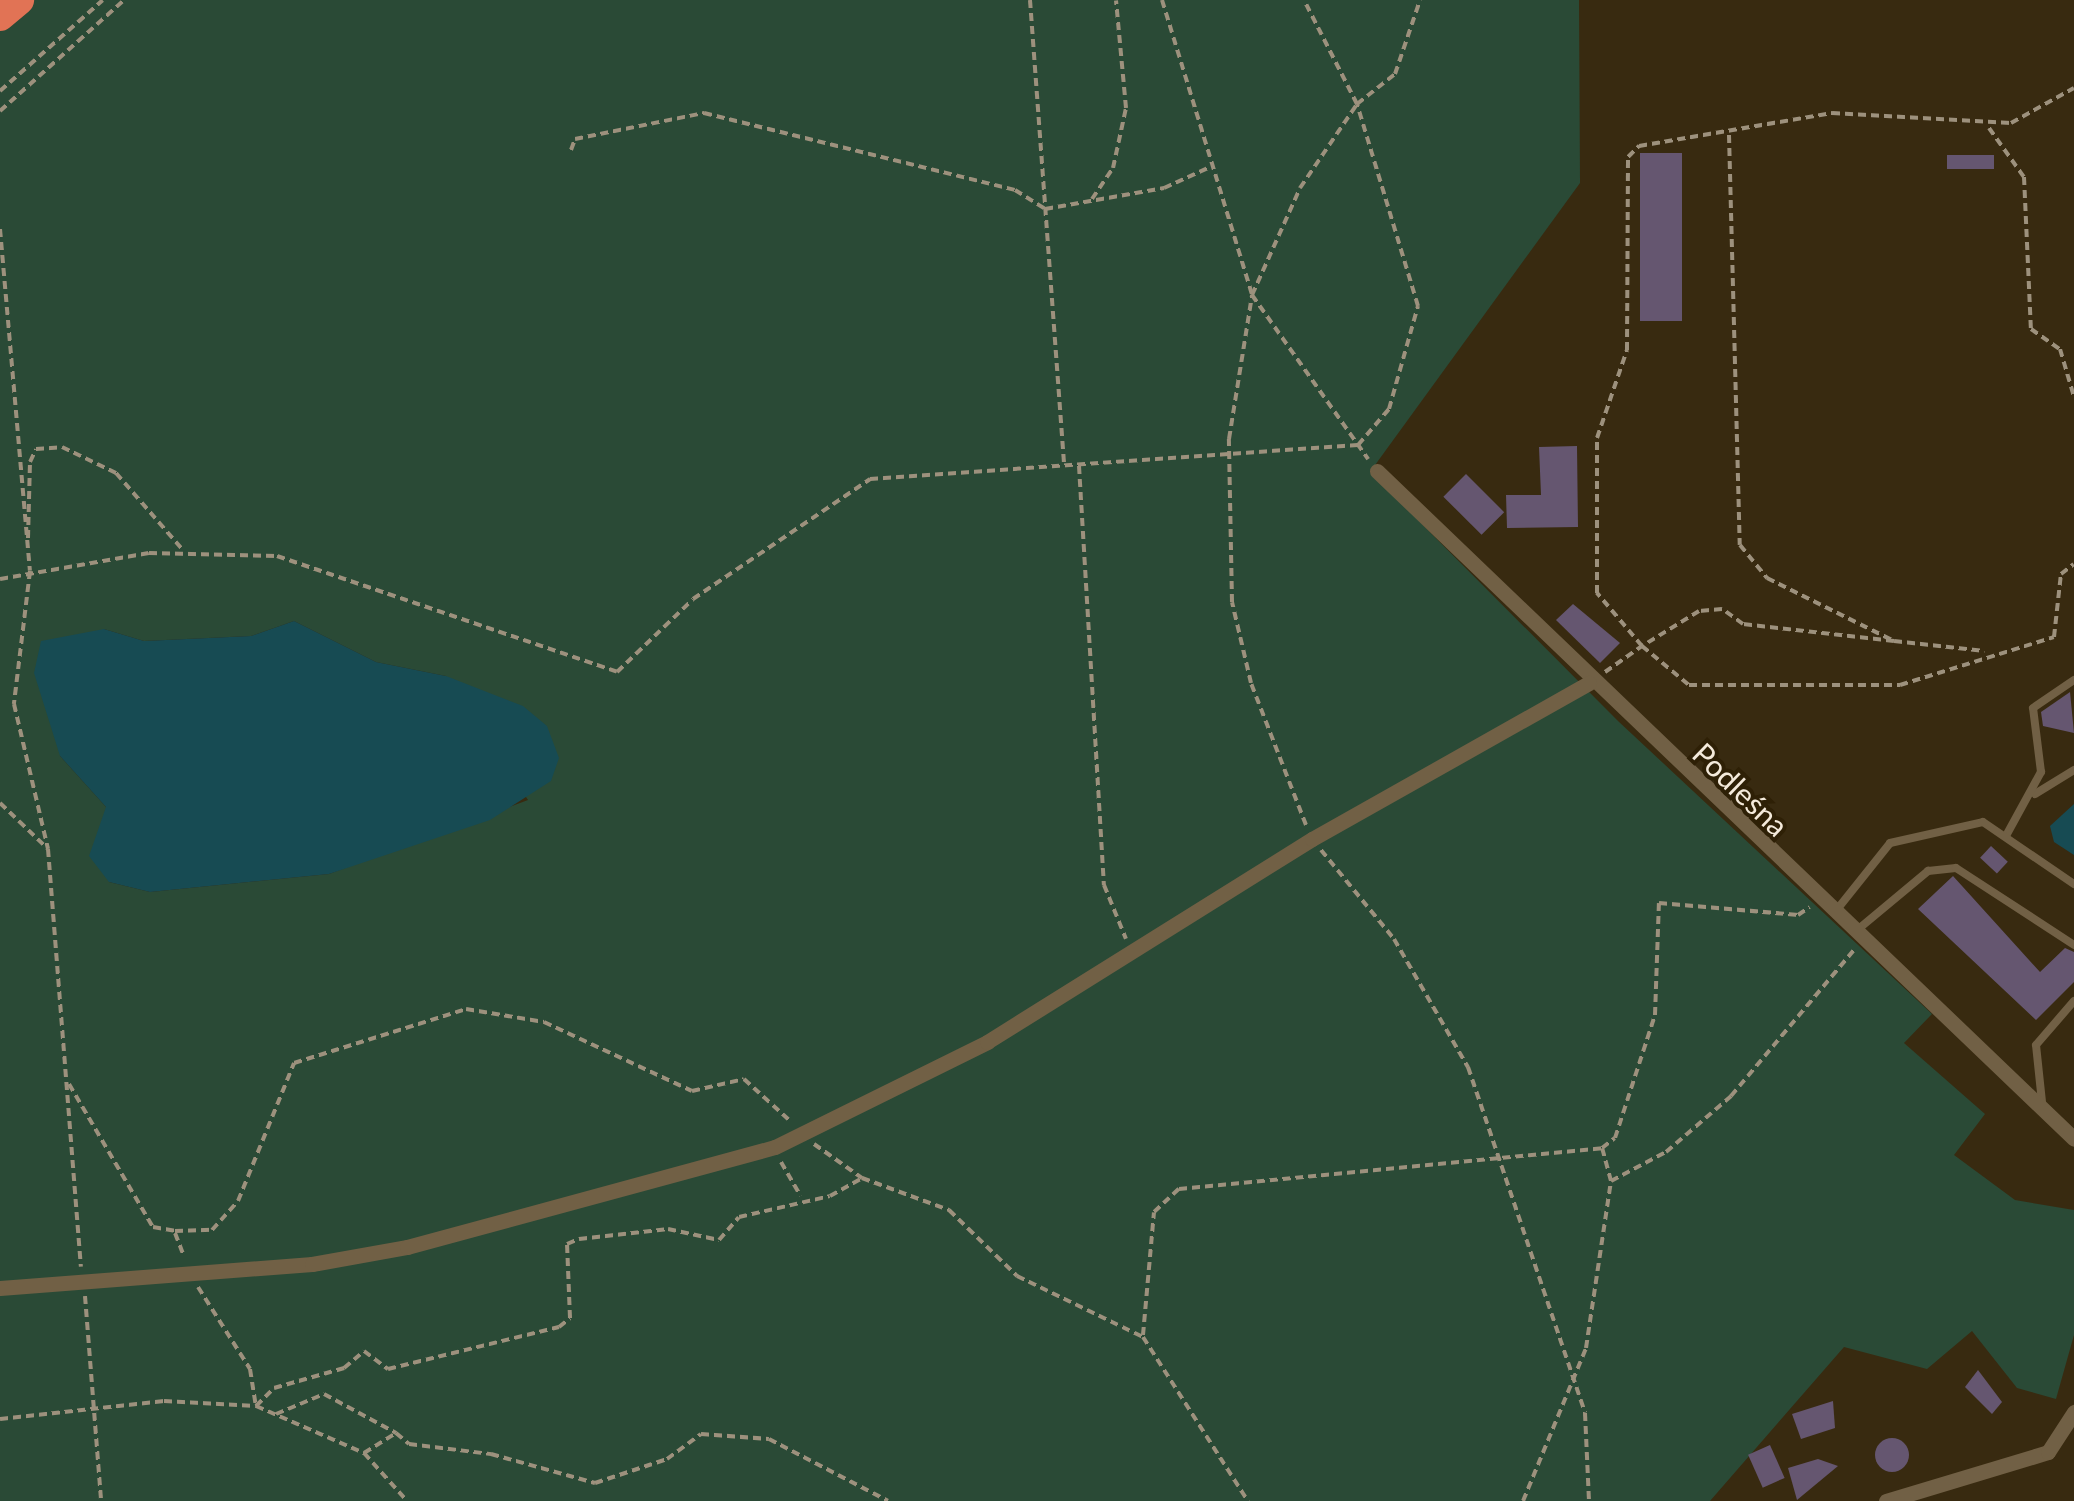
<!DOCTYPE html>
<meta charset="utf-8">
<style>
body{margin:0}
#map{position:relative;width:2074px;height:1501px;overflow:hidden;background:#382a10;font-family:Lato,sans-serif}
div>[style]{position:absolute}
.green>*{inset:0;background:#2a4a36}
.water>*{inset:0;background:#174b53}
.building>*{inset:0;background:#655670;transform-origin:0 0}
.round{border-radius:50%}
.path>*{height:4px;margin-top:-2px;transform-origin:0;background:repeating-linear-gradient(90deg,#9d917d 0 8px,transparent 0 13px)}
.service>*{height:8px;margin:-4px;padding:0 4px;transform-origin:4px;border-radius:4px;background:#716045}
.minor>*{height:15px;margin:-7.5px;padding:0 7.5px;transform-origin:7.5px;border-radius:7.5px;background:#716045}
.motorway>*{height:30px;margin:-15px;padding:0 15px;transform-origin:15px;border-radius:15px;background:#e17355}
span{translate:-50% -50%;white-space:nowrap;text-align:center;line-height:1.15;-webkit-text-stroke:8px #2e2006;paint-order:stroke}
.street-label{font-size:30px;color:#f4eadb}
</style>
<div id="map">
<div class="green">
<i style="clip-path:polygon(evenodd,0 0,1579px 0,1580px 183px,1370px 472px,1618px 721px,1932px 1014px,1904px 1043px,1985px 1114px,1954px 1155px,2015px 1200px,2074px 1210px,2074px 1335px,2056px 1399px,2017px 1388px,1972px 1331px,1927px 1369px,1844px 1347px,1710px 1501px,0 1501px,0 0,294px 621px,376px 662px,446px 676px,528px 800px,329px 874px,150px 892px,109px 882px,106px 807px,60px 756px,104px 629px,144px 641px,251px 636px,294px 621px)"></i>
</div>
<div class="water">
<i style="clip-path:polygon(294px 621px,376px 662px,446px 676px,523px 706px,547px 726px,559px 758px,551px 781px,490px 820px,329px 874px,150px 892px,109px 882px,89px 856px,106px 807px,60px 756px,34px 673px,41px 641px,104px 629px,144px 641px,251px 636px)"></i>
<i style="clip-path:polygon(2074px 804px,2074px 855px,2054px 842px,2050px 826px)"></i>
</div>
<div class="building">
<i style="left:1640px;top:153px;width:42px;height:168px"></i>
<i style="left:1947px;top:155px;width:47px;height:14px"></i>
<i style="clip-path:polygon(1577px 446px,1578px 527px,1507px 528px,1506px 495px,1541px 495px,1539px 447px)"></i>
<i style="left:1466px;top:474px;width:54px;height:32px;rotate:45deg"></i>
<i style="clip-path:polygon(1573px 604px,1620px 643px,1600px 663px,1556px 620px)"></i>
<i style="clip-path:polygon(2070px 692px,2074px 733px,2043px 726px,2041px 712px)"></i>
<i style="left:1991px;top:846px;width:23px;height:16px;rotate:43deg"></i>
<i style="clip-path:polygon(1953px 876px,2040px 972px,2065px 948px,2074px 952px,2074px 982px,2036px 1020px,1918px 909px)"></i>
<i style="clip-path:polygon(1978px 1370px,2002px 1402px,1992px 1414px,1965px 1387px)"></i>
<i style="clip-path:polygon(1833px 1401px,1835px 1428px,1801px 1439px,1792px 1414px)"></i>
<i class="round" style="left:1875px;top:1438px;width:34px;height:34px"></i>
<i style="left:1770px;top:1445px;width:36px;height:24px;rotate:66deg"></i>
<i style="clip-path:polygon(1818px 1459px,1838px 1466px,1797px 1500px,1788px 1468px)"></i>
</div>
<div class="path">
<i style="left:1030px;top:0;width:465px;rotate:85.8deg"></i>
<i style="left:1162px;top:0;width:308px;rotate:73deg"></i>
<i style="left:1252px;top:295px;width:201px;rotate:54.7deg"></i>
<i style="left:0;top:91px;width:137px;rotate:-41.5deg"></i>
<i style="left:0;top:111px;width:166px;rotate:-41.8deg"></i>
<i style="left:1989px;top:128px;width:60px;rotate:54.5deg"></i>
<i style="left:2024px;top:177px;width:152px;rotate:87.4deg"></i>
<i style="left:2031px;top:329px;width:35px;rotate:35deg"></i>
<i style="left:2060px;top:349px;width:50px;rotate:73.7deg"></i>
<i style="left:1729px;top:135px;width:410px;rotate:88.5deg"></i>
<i style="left:1740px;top:545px;width:43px;rotate:50.7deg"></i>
<i style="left:1767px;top:578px;width:142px;rotate:26.4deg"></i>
<i style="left:1894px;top:641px;width:91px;rotate:6.3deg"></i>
<i style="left:571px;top:150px;width:12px;rotate:-70deg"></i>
<i style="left:575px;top:139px;width:132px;rotate:-11.4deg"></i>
<i style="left:704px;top:113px;width:320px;rotate:13.9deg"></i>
<i style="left:1015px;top:190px;width:36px;rotate:32deg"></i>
<i style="left:1045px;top:209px;width:121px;rotate:-10deg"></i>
<i style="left:1164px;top:188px;width:51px;rotate:-24.5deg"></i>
<i style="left:1092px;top:199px;width:37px;rotate:-56deg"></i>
<i style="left:1113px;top:168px;width:61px;rotate:-77.8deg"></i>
<i style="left:1126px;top:108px;width:108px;rotate:-95.3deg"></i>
<i style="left:0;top:229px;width:343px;rotate:85deg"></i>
<i style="left:30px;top:571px;width:134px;rotate:96.9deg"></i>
<i style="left:14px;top:704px;width:149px;rotate:76.8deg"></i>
<i style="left:48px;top:849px;width:419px;rotate:85.5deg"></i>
<i style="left:1079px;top:466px;width:420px;rotate:86.6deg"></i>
<i style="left:1104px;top:885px;width:58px;rotate:67.8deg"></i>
<i style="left:28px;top:538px;width:76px;rotate:-88.5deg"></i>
<i style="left:30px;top:462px;width:14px;rotate:-65deg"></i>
<i style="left:36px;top:449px;width:26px;rotate:-4deg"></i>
<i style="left:62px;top:447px;width:60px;rotate:25.7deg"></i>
<i style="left:116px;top:473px;width:102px;rotate:49deg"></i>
<i style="left:0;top:579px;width:151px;rotate:-9.9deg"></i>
<i style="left:149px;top:553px;width:128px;rotate:1.3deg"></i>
<i style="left:277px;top:556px;width:359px;rotate:18.8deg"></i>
<i style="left:617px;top:672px;width:105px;rotate:-43.8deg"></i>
<i style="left:693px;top:599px;width:214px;rotate:-34.1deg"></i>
<i style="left:870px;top:479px;width:489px;rotate:-4deg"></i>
<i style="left:1358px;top:445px;width:48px;rotate:-49.3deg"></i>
<i style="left:1389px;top:409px;width:107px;rotate:-74.3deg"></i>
<i style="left:1418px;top:306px;width:211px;rotate:-106.8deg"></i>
<i style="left:1357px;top:104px;width:117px;rotate:-117deg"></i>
<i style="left:1894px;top:641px;width:152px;rotate:-173.6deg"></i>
<i style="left:1743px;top:624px;width:26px;rotate:-144deg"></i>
<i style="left:1722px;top:609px;width:23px;rotate:175deg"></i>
<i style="left:1699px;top:611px;width:67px;rotate:148.4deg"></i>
<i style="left:1642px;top:646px;width:61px;rotate:39.7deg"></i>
<i style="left:1689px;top:685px;width:211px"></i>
<i style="left:1900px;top:685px;width:161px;rotate:-17.3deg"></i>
<i style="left:2054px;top:637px;width:63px;rotate:-83.7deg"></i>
<i style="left:2061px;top:574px;width:16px;rotate:-38deg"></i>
<i style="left:1605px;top:672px;width:45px;rotate:-35.1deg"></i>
<i style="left:1642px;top:646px;width:70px;rotate:-130.3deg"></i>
<i style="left:1597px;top:593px;width:155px;rotate:-90deg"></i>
<i style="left:1597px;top:438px;width:93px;rotate:-71.2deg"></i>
<i style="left:1627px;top:350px;width:193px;rotate:-89.7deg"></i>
<i style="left:1628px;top:157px;width:16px;rotate:-45deg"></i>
<i style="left:1639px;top:146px;width:196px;rotate:-9.7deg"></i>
<i style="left:1832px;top:113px;width:179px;rotate:3.2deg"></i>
<i style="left:2011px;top:123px;width:72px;rotate:-29.1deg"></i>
<i style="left:0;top:803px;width:66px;rotate:43.8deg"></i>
<i style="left:1306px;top:825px;width:152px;rotate:-111.2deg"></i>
<i style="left:1251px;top:683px;width:83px;rotate:-103.2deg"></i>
<i style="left:1232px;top:602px;width:163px;rotate:-91.1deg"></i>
<i style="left:1229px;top:439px;width:146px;rotate:-80.9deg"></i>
<i style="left:1252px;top:295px;width:117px;rotate:-65.8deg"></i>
<i style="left:1300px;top:188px;width:102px;rotate:-55.8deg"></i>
<i style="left:1357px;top:104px;width:48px;rotate:-38.3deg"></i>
<i style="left:1395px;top:74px;width:78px;rotate:-71.3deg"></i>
<i style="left:1321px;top:850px;width:115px;rotate:50.6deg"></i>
<i style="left:1394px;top:939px;width:148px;rotate:60deg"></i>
<i style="left:1468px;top:1067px;width:365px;rotate:71.3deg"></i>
<i style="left:1585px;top:1413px;width:88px;rotate:87.4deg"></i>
<i style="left:69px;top:1084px;width:166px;rotate:59.6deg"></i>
<i style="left:153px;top:1227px;width:22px;rotate:10deg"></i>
<i style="left:175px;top:1231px;width:37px;rotate:-2deg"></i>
<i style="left:212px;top:1230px;width:39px;rotate:-48deg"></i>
<i style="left:238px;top:1201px;width:149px;rotate:-67.9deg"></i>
<i style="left:294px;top:1063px;width:180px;rotate:-17.4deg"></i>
<i style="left:466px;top:1009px;width:79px;rotate:9.5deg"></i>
<i style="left:544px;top:1022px;width:163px;rotate:25deg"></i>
<i style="left:692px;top:1091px;width:53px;rotate:-13deg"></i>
<i style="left:744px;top:1079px;width:61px;rotate:42.3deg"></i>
<i style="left:814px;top:1144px;width:59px;rotate:35.3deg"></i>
<i style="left:781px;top:1162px;width:39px;rotate:60deg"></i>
<i style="left:1611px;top:1181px;width:34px;rotate:-105deg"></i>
<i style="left:1602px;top:1148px;width:16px;rotate:-38deg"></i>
<i style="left:1615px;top:1138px;width:129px;rotate:-72deg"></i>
<i style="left:1655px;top:1015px;width:112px;rotate:-88deg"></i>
<i style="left:1659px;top:903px;width:140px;rotate:4.9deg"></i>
<i style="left:1798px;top:915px;width:14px;rotate:-34deg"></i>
<i style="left:175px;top:1233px;width:25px;rotate:69deg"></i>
<i style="left:198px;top:1287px;width:97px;rotate:57.6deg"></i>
<i style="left:250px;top:1369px;width:37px;rotate:81deg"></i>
<i style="left:85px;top:1296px;width:206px;rotate:85.5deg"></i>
<i style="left:1143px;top:1335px;width:123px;rotate:-84.9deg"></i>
<i style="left:1154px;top:1212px;width:34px;rotate:-43deg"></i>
<i style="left:1179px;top:1189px;width:425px;rotate:-5.5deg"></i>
<i style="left:256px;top:1406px;width:25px;rotate:-45deg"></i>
<i style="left:274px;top:1388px;width:73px;rotate:-15.9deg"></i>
<i style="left:344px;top:1368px;width:26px;rotate:-40deg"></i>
<i style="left:364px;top:1351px;width:30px;rotate:37deg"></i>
<i style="left:388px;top:1369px;width:176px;rotate:-13.8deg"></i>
<i style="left:559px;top:1327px;width:14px;rotate:-39deg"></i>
<i style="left:570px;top:1318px;width:74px;rotate:-92.3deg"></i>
<i style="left:567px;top:1244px;width:13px;rotate:-23deg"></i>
<i style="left:579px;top:1239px;width:90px;rotate:-6.4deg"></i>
<i style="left:668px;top:1229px;width:52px;rotate:12.2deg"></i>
<i style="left:719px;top:1240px;width:30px;rotate:-49deg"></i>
<i style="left:739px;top:1217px;width:93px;rotate:-13deg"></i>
<i style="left:830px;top:1196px;width:37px;rotate:-29deg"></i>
<i style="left:862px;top:1178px;width:93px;rotate:20.2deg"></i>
<i style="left:949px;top:1210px;width:95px;rotate:44.1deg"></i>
<i style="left:1017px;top:1276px;width:140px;rotate:25.8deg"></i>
<i style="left:1143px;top:1337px;width:195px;rotate:57.4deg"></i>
<i style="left:276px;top:1414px;width:52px;rotate:-22.6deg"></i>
<i style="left:324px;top:1394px;width:82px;rotate:28.4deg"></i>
<i style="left:0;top:1419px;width:165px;rotate:-6.3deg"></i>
<i style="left:164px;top:1401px;width:92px;rotate:3.1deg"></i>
<i style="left:256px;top:1406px;width:118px;rotate:23.5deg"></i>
<i style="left:364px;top:1453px;width:64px;rotate:48.1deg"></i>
<i style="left:364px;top:1453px;width:38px;rotate:-32deg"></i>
<i style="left:396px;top:1433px;width:17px;rotate:40deg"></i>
<i style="left:409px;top:1444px;width:83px;rotate:7deg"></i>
<i style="left:491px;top:1454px;width:108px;rotate:15.6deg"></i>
<i style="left:595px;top:1483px;width:76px;rotate:-18.4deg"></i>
<i style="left:667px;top:1459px;width:42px;rotate:-36.3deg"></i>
<i style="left:701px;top:1434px;width:68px;rotate:4.2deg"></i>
<i style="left:769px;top:1439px;width:134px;rotate:27.5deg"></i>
<i style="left:1523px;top:1501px;width:165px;rotate:-67.6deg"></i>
<i style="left:1586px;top:1348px;width:169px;rotate:-81.5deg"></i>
<i style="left:1611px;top:1181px;width:62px;rotate:-27.8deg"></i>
<i style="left:1666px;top:1152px;width:86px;rotate:-40.7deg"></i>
<i style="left:1731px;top:1096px;width:192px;rotate:-49.9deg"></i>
</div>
<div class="service">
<i style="left:2035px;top:794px;width:46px;rotate:-31.6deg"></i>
<i style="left:2007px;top:834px;width:71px;rotate:-61.3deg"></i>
<i style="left:2041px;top:772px;width:64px;rotate:-97.1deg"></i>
<i style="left:2033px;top:708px;width:50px;rotate:-34.3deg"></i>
<i style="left:1835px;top:912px;width:88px;rotate:-51.4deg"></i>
<i style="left:1890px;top:843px;width:95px;rotate:-12.7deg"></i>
<i style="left:1983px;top:822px;width:110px;rotate:34.3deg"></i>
<i style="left:1856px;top:931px;width:94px;rotate:-39.8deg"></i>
<i style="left:1928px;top:871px;width:28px;rotate:-6deg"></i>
<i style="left:1956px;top:868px;width:141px;rotate:33.1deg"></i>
<i style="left:2042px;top:1102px;width:57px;rotate:-96deg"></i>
<i style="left:2036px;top:1045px;width:58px;rotate:-49.2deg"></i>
</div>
<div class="minor">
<i style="left:1377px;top:471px;width:965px;rotate:43.78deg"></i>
<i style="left:0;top:1288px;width:313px;rotate:-4.4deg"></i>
<i style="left:312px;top:1264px;width:97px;rotate:-10.1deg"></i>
<i style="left:407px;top:1247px;width:381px;rotate:-15.2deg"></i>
<i style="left:775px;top:1147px;width:237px;rotate:-26.3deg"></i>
<i style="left:987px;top:1042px;width:383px;rotate:-32deg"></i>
<i style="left:1312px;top:839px;width:318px;rotate:-29.4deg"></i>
<i style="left:1886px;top:1501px;width:169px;rotate:-16.8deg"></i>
<i style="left:2048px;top:1452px;width:48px;rotate:-57deg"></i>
</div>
<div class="motorway">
<i style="left:0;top:16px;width:25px;rotate:-40deg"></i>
</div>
<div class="street-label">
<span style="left:1741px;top:789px;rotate:44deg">Podleśna</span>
</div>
</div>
